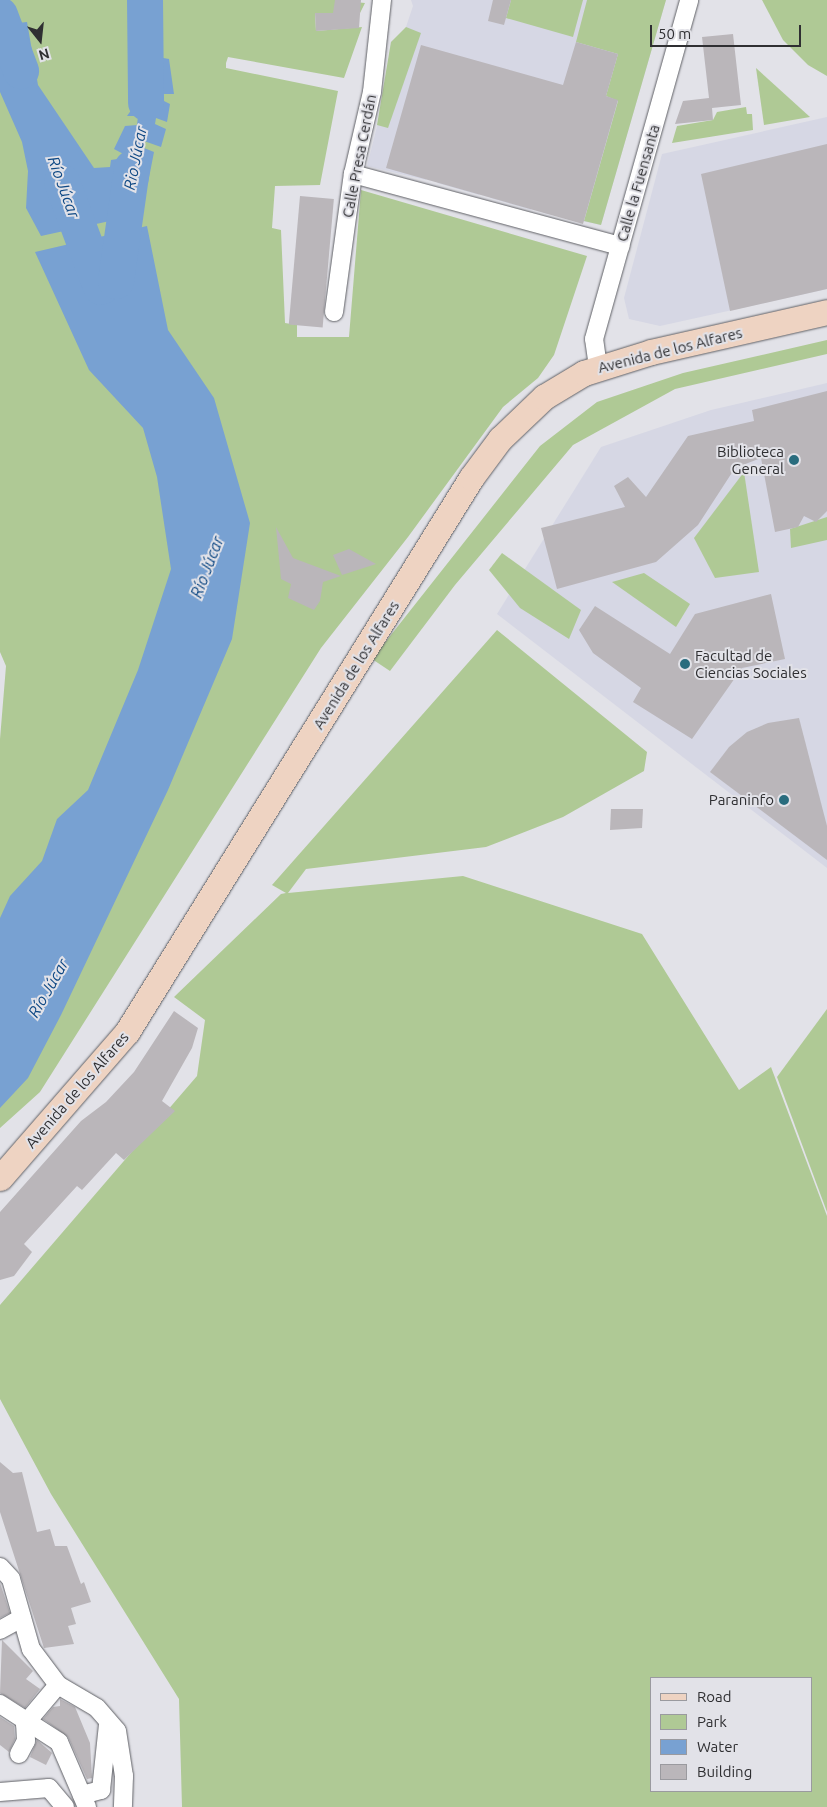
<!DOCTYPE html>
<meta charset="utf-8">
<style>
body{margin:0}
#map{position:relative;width:827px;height:1807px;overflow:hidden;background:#e2e2e8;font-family:Ubuntu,sans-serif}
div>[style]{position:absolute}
.built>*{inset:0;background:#d6d7e4}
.green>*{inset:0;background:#afc995}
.water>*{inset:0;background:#78a1d2}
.river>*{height:36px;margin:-18px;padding:0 18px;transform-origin:18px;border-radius:18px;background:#78a1d2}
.building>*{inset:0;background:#bab6ba;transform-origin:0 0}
.roads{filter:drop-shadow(0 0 1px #606166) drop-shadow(0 0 1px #606166)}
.street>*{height:18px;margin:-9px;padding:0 9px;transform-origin:9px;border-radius:9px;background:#fff}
.secondary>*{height:25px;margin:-12.5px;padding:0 12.5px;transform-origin:12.5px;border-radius:12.5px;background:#eed3c2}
.dots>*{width:14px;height:14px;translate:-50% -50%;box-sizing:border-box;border:2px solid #e2e2e8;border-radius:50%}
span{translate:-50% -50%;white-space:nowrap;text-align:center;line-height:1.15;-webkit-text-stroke:4px #e2e2e8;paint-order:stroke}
.street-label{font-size:15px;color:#2f2f32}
.poi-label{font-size:15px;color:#2f2f32}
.right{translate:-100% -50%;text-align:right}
.left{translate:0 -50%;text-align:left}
.water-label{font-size:16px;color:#0e4884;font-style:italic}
.legend{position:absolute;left:650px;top:1677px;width:162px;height:115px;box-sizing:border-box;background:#e2e2e8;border:1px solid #9a9a9f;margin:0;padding:6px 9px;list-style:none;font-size:15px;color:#2f2f32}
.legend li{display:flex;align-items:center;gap:10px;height:25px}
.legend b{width:25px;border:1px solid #9a9a9f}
.north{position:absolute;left:15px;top:15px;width:50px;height:50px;-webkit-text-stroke:4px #e2e2e8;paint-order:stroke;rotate:164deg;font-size:14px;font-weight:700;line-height:20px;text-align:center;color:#2f2f32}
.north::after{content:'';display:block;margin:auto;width:18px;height:22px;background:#2f2f32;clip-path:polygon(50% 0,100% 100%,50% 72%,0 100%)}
.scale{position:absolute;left:650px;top:25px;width:151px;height:22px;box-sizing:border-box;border:2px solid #2f2f32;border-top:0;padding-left:6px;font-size:15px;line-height:18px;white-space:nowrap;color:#2f2f32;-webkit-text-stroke:4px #e2e2e8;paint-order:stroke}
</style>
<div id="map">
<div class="built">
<i style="clip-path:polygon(411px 0,666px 0,601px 225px,543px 213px,548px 194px,537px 191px,531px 210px,490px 198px,495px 179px,484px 176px,479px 195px,437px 183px,443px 165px,432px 162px,426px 180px,367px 166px,383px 103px,391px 42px,405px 30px,413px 6px)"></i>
<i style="clip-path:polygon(827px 117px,827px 289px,660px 326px,629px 319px,624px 298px,662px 154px)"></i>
<i style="clip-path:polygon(827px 383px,827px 868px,497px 614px,601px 447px,711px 410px)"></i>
</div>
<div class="green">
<i style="clip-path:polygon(0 0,335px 0,365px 3px,360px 13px,315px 13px,316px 31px,362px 27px,344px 78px,228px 57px,226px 63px,226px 68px,338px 91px,320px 185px,275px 186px,272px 228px,281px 230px,285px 323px,297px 325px,297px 337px,349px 337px,361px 190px,587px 256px,554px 355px,538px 378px,503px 407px,408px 537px,321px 648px,40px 1092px,0 1128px,0 739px,6px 666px,0 652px)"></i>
<i style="clip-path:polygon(511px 0,583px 0,573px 37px,506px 18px)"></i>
<i style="clip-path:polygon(587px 0,666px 0,601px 225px,584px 221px,618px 101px,606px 96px,618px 54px,576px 42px)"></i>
<i style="clip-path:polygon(762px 0,827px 0,827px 76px,808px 65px,783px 40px)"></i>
<i style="clip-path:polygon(406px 27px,421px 33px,388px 128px,377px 125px,391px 42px)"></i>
<i style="clip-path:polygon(756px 68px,810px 117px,764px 125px)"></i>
<i style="clip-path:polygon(746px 107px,747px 114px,752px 114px,753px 130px,672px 143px,677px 126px,713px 120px,717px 112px)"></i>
<i style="clip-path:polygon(827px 340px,827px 354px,675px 389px,573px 445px,455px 585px,390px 671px,372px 659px,540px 446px,597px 402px,683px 373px)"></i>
<i style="clip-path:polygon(744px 472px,759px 572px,715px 578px,694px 538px)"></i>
<i style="clip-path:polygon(827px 517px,827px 540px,791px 548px,790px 529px)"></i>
<i style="clip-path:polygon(502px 553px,581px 610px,569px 639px,520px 608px,489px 570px)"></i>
<i style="clip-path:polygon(644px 573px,690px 604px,676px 627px,612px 582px)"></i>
<i style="clip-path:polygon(evenodd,497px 630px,647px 752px,644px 771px,563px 817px,486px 847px,306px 869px,288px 893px,463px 876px,642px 934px,739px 1090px,771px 1067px,827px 1216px,827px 1807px,182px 1807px,179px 1699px,51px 1494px,0 1399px,0 1305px,197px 1076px,205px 1020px,174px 997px,281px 894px,286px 893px,272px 885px,497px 630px,651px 1678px,811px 1678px,811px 1791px,651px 1791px,651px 1678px)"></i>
<i style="clip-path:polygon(827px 1009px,827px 1212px,777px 1077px)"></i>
</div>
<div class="water">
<i style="clip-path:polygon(131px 0,153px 0,161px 42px,138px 38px)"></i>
<i style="clip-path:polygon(27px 22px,38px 85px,94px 168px,110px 167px,111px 160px,129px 157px,114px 149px,125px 126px,137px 125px,138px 116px,127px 116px,144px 92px,139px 93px,135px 53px,169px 59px,174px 94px,162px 94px,160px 99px,170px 104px,167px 122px,156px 118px,155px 124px,166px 129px,161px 147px,144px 141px,144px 148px,154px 152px,148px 183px,134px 173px,136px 180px,144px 185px,135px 196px,142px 214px,41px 236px,26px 208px,28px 171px,22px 142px,0 92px,0 25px)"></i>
<i style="clip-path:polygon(147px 226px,168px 330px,214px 398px,250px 523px,232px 639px,168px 790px,61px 1015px,28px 1078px,0 1108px,0 918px,10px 896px,42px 861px,57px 819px,88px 790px,138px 670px,171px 569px,157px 477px,143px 428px,89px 370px,35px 252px)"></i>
</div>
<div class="river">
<i style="left:145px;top:0;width:103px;rotate:89.4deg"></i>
<i style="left:0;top:15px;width:60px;rotate:69.4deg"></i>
<i style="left:62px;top:182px;width:112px;rotate:69.6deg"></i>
<i style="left:116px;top:281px;width:114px;rotate:-81.9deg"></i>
</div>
<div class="building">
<i style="clip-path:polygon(335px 0,361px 0,359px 28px,316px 31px,315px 13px,333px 13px)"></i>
<i style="clip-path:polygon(493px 0,511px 0,504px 25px,488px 21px)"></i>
<i style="clip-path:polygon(733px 34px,741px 105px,712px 108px,713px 120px,675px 124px,683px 101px,709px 98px,702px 37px)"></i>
<i style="clip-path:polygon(576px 42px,618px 54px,606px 96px,618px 100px,583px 224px,386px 168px,421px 45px,563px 85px)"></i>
<i style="clip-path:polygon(827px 144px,827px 289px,730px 311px,701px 174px)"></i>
<i style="left:300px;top:196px;width:34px;height:129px;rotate:5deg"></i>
<i style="clip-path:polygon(827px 391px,827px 511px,816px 522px,804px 516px,798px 527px,775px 532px,761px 458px,735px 468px,698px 525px,656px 562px,557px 589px,541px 528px,625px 507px,614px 486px,628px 477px,646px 497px,688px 436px,754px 421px,752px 410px)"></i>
<i style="clip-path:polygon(276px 527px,293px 558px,341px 576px,323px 582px,320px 601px,314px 610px,288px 598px,291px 584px,281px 579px)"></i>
<i style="clip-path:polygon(349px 549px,376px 564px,342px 575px,333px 555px)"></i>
<i style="clip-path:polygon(771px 594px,785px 659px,742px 668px,692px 739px,633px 702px,641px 688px,593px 653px,579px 630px,595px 606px,670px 654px,695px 614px)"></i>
<i style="clip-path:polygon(799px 718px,827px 826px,827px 860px,710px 772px,729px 747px,747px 732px,768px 723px)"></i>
<i style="clip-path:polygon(611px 809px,643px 809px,642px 828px,610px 830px)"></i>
<i style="clip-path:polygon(174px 1011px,198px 1028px,192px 1048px,162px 1101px,175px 1111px,124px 1160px,116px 1153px,82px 1190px,77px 1186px,24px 1244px,32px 1252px,14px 1276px,0 1280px,0 1212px,81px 1121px,106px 1102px,134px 1072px)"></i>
<i style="clip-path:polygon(0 1462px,13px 1473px,22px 1472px,37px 1532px,50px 1529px,55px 1546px,67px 1546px,81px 1584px,84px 1582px,91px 1602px,71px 1608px,76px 1624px,68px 1626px,74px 1644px,44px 1648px,0 1512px)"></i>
<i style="clip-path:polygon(0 1583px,10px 1613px,0 1618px)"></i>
<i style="clip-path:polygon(2px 1640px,33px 1671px,26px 1679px,40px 1689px,25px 1708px,0 1693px)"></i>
<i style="clip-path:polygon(60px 1699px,75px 1707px,90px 1743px,92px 1778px,87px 1779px,68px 1737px,43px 1719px,53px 1707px,60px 1706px)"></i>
<i style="clip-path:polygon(0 1717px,14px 1726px,15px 1739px,9px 1752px,0 1745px)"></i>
<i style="clip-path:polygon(37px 1740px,52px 1753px,46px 1765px,30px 1757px)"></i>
</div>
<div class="roads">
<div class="street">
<i style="left:353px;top:174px;width:277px;rotate:15.1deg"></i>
<i style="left:334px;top:312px;width:139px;rotate:-82.2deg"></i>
<i style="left:353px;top:174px;width:84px;rotate:-77deg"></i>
<i style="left:372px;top:92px;width:93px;rotate:-83.8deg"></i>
<i style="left:598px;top:367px;width:28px;rotate:-98deg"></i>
<i style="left:594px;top:339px;width:352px;rotate:-74.3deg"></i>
<i style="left:0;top:1567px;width:16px;rotate:47deg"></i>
<i style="left:11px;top:1579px;width:73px;rotate:74.1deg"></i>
<i style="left:31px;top:1649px;width:45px;rotate:53.1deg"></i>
<i style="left:58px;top:1685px;width:45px;rotate:30.5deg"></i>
<i style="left:97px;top:1708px;width:30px;rotate:49deg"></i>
<i style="left:117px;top:1731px;width:46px;rotate:81.2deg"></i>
<i style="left:124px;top:1776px;width:31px;rotate:92deg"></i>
<i style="left:0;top:1630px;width:25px;rotate:-29deg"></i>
<i style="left:0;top:1704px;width:70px;rotate:32.8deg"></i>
<i style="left:59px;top:1742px;width:71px;rotate:66.7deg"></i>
<i style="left:19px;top:1754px;width:15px;rotate:-62deg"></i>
<i style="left:26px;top:1741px;width:17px;rotate:-93deg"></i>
<i style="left:25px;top:1724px;width:51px;rotate:-49.8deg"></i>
<i style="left:0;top:1792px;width:49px;rotate:-4.7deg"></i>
<i style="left:49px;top:1788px;width:25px;rotate:50deg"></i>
<i style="left:82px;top:1795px;width:20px;rotate:-15deg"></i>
<i style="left:101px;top:1790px;width:65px;rotate:-83.9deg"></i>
</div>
<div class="secondary">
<i style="left:0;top:1178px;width:194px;rotate:-49deg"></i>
<i style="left:127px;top:1032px;width:652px;rotate:-58.16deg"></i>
<i style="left:471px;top:478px;width:49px;rotate:-53.4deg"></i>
<i style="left:500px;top:439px;width:61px;rotate:-43.7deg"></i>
<i style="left:544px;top:397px;width:47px;rotate:-31deg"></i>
<i style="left:584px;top:373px;width:70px;rotate:-17.4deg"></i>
<i style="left:651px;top:352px;width:180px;rotate:-12.8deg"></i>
</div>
</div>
<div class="dots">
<i style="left:794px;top:460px;background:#296c7e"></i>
<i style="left:685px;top:664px;background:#296c7e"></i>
<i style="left:784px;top:800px;background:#296c7e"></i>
</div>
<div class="street-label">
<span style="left:359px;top:156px;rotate:-79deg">Calle Presa Cerdán</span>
<span style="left:638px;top:183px;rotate:-74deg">Calle la Fuensanta</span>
<span style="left:670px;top:350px;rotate:-14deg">Avenida de los Alfares</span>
<span style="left:356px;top:665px;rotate:-58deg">Avenida de los Alfares</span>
<span style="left:77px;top:1090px;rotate:-49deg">Avenida de los Alfares</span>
</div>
<div class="poi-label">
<span class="right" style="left:784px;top:460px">Biblioteca<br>General</span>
<span class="left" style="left:695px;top:664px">Facultad de<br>Ciencias Sociales</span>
<span class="right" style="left:774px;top:800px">Paraninfo</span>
</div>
<div class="water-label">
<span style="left:135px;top:158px;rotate:-79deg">Rio Júcar</span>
<span style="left:64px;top:187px;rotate:70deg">Río Júcar</span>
<span style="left:207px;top:567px;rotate:-69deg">Río Júcar</span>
<span style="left:48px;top:988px;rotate:-60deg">Río Júcar</span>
</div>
<ul class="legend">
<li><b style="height:6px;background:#eed3c2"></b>Road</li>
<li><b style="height:14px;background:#afc995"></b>Park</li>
<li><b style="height:14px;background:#78a1d2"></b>Water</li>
<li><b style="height:14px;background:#bab6ba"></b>Building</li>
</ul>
<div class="north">N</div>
<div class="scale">50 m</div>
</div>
